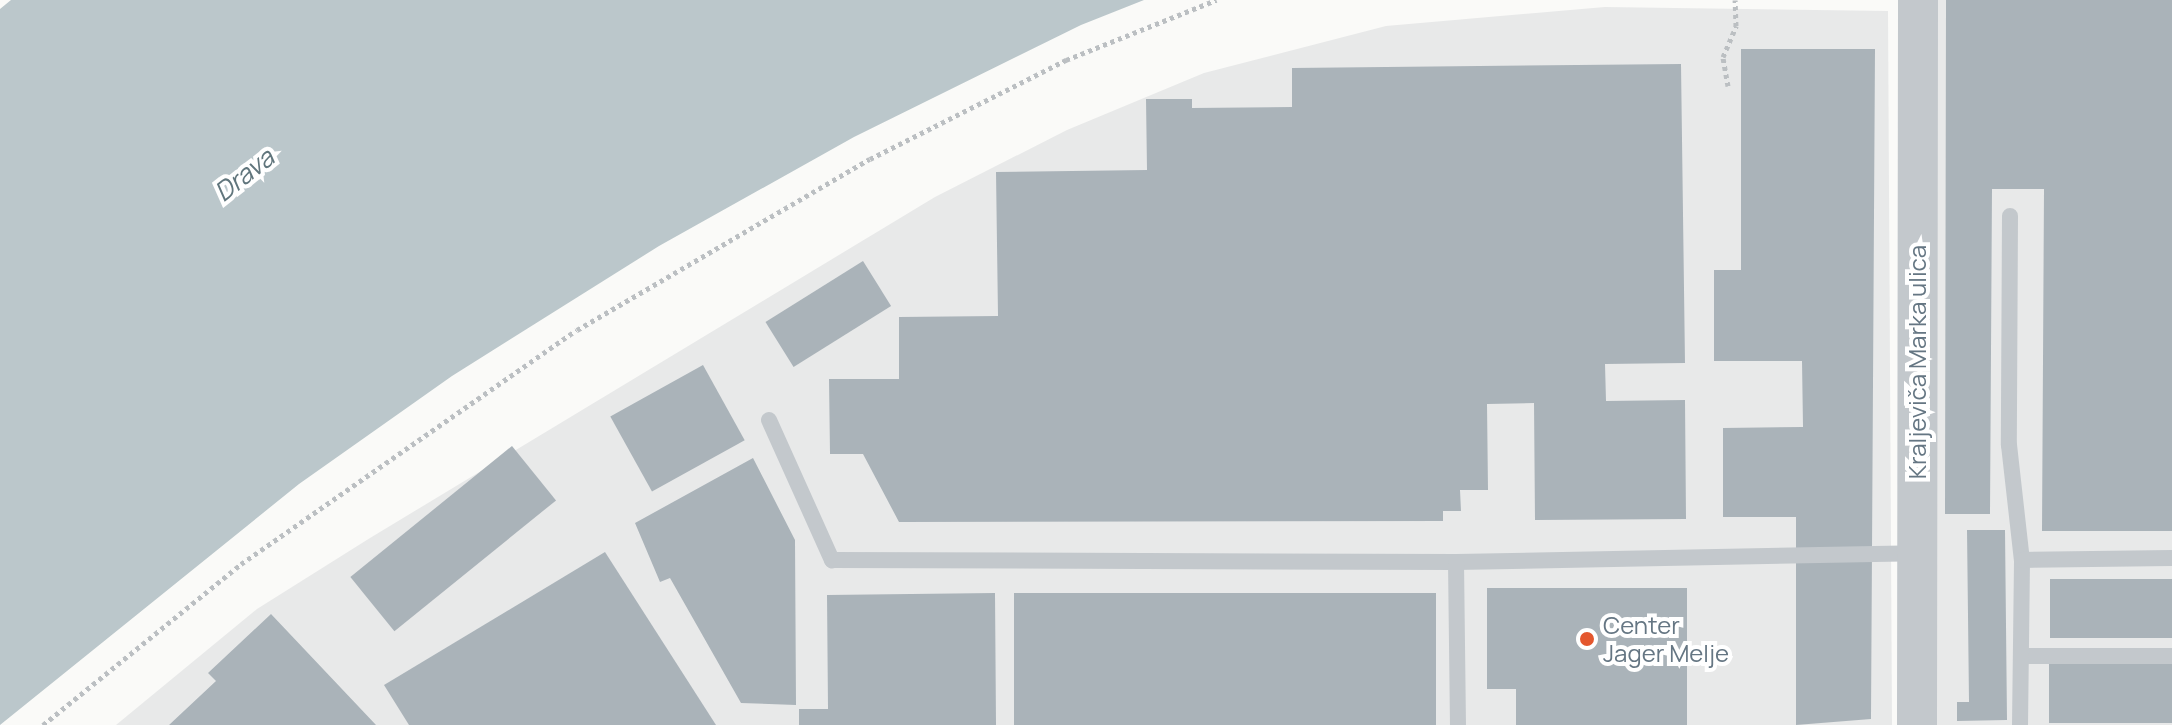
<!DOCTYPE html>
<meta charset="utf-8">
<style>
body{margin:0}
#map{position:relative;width:2172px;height:725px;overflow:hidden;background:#fafaf8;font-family:Manrope,sans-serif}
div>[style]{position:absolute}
.built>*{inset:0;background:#e8e9e9;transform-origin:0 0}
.water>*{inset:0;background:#bbc7cb}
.building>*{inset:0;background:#aab3b9;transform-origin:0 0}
.path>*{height:5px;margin-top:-2.5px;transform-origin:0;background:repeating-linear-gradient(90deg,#bbbfc2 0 4px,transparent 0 8px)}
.service>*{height:16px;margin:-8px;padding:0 8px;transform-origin:8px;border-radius:8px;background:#c3c8cc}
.tertiary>*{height:40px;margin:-20px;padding:0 20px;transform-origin:20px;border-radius:20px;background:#c3c8cc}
.dots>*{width:22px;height:22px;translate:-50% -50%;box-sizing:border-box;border:4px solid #fff;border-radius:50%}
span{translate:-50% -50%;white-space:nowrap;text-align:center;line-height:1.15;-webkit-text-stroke:8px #fff;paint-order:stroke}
.street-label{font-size:24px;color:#657683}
.poi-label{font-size:24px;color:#657683}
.left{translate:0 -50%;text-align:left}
.water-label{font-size:26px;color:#60757c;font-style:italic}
</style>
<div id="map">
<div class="built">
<i style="left:1936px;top:0;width:236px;height:725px"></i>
<i style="clip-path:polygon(1605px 7px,1888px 11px,1892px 725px,116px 725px,257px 609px,370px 538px,935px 197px,1067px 130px,1204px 73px,1386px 26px)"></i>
</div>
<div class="water">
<i style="clip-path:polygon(11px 0,1144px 0,1081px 25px,854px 137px,659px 246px,452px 376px,299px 484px,0 725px,0 9px)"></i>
</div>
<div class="building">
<i style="clip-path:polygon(1946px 0,2172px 0,2172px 531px,2042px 531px,2044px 189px,1992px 189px,1990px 514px,1945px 514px)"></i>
<i style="clip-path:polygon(1741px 49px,1875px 49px,1871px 719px,1796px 725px,1796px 517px,1723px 517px,1723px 428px,1803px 427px,1802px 361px,1714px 361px,1714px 270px,1741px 270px)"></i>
<i style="clip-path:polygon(1681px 64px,1685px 363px,1605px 364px,1606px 401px,1685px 400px,1686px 519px,1535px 520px,1534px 403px,1487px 404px,1488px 490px,1460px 490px,1461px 511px,1443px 511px,1443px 521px,899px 522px,863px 454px,830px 454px,829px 379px,899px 379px,899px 317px,998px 316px,996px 172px,1147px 170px,1146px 99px,1192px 99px,1192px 108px,1292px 107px,1292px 68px)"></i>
<i style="left:863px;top:261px;width:53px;height:115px;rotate:58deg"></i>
<i style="left:703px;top:365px;width:86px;height:106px;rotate:61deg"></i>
<i style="left:512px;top:446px;width:70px;height:208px;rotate:51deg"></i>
<i style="clip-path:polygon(753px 458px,795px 540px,796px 705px,741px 703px,670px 578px,660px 582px,635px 523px)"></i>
<i style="clip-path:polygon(1967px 530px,2005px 530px,2007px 720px,1957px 721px,1957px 702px,1969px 702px)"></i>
<i style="clip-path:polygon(605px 552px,716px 725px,409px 725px,384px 685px)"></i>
<i style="left:2172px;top:579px;width:59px;height:122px;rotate:90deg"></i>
<i style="clip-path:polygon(1487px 588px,1687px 588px,1687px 725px,1516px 725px,1516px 689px,1487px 689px)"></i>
<i style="clip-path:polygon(995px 593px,996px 725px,799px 725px,799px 709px,828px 709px,827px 595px)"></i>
<i style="left:1436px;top:593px;width:132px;height:422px;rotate:90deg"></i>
<i style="clip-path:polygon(271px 614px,376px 725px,169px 725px,216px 681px,208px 673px)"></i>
<i style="left:2049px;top:664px;width:123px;height:59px"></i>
</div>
<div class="path">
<i style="left:1728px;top:86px;width:29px;rotate:-100deg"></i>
<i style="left:1723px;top:57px;width:34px;rotate:-67deg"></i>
<i style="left:1736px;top:26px;width:26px;rotate:-92deg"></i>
<i style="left:43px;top:725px;width:255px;rotate:-39.1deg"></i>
<i style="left:241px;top:564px;width:409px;rotate:-34.9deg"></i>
<i style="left:577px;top:330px;width:339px;rotate:-30.3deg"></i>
<i style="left:870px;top:159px;width:220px;rotate:-26.8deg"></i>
<i style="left:1066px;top:60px;width:162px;rotate:-21.8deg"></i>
</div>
<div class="service">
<i style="left:2010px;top:216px;width:229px;rotate:90.3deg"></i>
<i style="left:2009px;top:445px;width:116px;rotate:83.6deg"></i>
<i style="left:769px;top:420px;width:154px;rotate:65.8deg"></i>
<i style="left:832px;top:560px;width:624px;rotate:0.18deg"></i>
<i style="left:1456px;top:562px;width:460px;rotate:-1.1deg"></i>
<i style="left:1456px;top:562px;width:163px;rotate:89.3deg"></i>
<i style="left:2021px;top:656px;width:151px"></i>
<i style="left:2020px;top:725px;width:165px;rotate:-89.3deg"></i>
<i style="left:2022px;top:560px;width:150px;rotate:-0.8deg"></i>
</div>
<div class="tertiary">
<i style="left:1917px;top:725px;width:725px;rotate:-89.92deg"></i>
</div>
<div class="dots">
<i style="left:1587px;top:639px;background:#e4572e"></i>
</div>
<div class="street-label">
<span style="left:1917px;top:362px;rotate:-90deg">Kraljeviča Marka ulica</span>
</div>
<div class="poi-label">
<span class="left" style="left:1603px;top:639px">Center<br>Jager Melje</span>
</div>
<div class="water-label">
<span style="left:244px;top:175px;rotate:-38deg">Drava</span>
</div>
</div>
